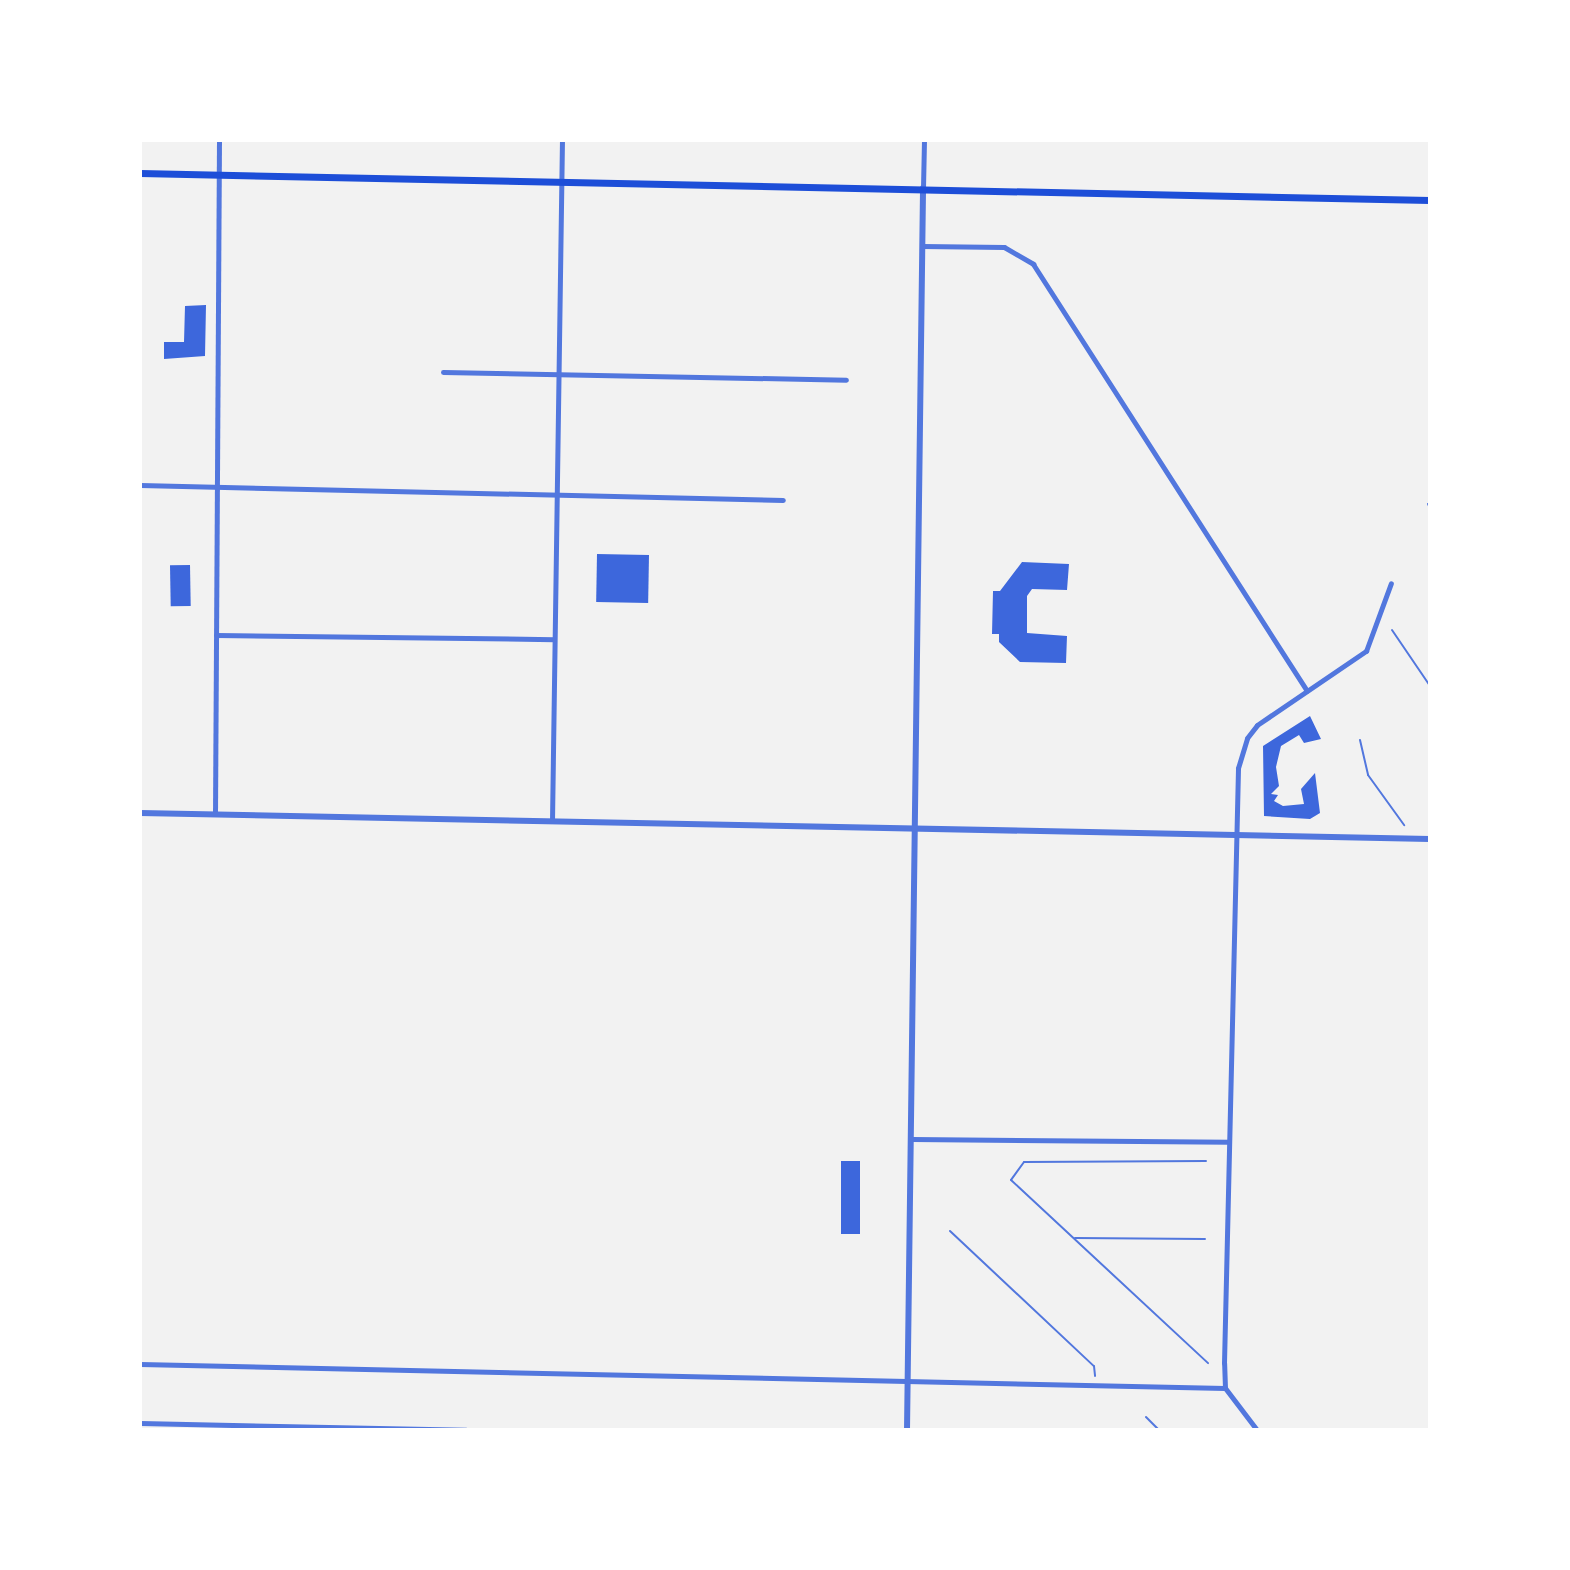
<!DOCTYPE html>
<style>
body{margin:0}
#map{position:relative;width:1570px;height:1570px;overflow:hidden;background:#f2f2f2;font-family:"PT Sans",sans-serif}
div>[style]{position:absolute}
.building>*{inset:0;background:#3d67dc;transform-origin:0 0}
.service>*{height:2px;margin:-1px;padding:0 1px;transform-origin:1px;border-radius:1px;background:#5277de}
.minor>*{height:5px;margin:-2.5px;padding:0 2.5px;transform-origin:2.5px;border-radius:2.5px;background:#5277de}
.tertiary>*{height:6px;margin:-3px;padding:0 3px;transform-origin:3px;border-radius:3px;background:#5277de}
.secondary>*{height:7px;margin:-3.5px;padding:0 3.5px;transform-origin:3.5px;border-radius:3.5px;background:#1d4ed8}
span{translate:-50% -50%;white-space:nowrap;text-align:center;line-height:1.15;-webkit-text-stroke:6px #fff;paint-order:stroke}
.frame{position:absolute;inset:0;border:142px solid #fff;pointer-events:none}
</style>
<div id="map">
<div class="building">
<i style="clip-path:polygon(206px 305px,205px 356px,164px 359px,164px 342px,184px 342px,185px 306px)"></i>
<i style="left:597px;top:554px;width:52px;height:48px;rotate:1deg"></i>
<i style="clip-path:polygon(1022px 562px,1069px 564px,1067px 590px,1032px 589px,1027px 596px,1027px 633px,1067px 636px,1066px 663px,1020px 662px,999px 642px,999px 634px,992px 634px,993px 591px,1000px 591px)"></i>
<i style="left:190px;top:565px;width:41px;height:20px;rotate:89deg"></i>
<i style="clip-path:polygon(1310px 716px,1321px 739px,1304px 743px,1299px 735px,1281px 746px,1276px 767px,1279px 786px,1271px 794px,1278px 795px,1274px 801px,1283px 806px,1304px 804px,1301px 789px,1315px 773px,1320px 813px,1310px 819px,1264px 816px,1263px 746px)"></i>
<i style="left:841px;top:1161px;width:19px;height:73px"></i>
</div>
<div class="service">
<i style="left:1428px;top:504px;width:4px;rotate:63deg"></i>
<i style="left:1392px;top:630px;width:68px;rotate:55.8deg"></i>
<i style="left:1360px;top:740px;width:36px;rotate:77deg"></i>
<i style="left:1368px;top:775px;width:62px;rotate:54.2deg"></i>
<i style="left:1206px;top:1161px;width:182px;rotate:179.7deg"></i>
<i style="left:1024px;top:1162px;width:22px;rotate:126deg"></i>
<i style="left:1011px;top:1180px;width:269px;rotate:42.9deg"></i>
<i style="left:950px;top:1231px;width:197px;rotate:43.2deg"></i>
<i style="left:1094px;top:1366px;width:10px;rotate:84deg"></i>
<i style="left:1075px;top:1238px;width:130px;rotate:0.4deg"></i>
<i style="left:1146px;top:1417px;width:18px;rotate:45deg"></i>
</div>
<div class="minor">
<i style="left:923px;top:188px;width:48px;rotate:-88.8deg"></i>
<i style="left:922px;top:246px;width:82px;rotate:0.7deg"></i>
<i style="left:1004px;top:247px;width:34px;rotate:30deg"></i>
<i style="left:1033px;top:264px;width:507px;rotate:57.31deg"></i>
<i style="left:443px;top:372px;width:403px;rotate:1.1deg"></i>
<i style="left:140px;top:485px;width:643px;rotate:1.34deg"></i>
<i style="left:216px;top:635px;width:338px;rotate:0.7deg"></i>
<i style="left:215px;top:814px;width:674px;rotate:-89.66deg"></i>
<i style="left:552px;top:821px;width:681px;rotate:-89.16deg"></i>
<i style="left:912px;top:1139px;width:317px;rotate:0.5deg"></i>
<i style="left:140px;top:1364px;width:1085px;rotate:1.27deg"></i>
<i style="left:140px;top:1423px;width:326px;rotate:1.2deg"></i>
<i style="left:1257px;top:1430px;width:53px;rotate:-127.3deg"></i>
<i style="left:1225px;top:1388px;width:25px;rotate:-92deg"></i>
<i style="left:1224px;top:1363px;width:595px;rotate:-88.65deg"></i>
<i style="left:1238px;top:768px;width:31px;rotate:-73deg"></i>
<i style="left:1247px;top:738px;width:16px;rotate:-52deg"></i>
<i style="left:1257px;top:725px;width:132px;rotate:-34.2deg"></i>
<i style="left:1366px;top:651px;width:72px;rotate:-69.8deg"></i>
</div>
<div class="tertiary">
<i style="left:140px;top:813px;width:1290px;rotate:1.15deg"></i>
<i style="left:907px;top:1430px;width:1242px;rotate:-89.26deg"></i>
</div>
<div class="secondary">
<i style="left:140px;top:173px;width:1290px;rotate:1.2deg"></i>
</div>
<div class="frame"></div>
</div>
